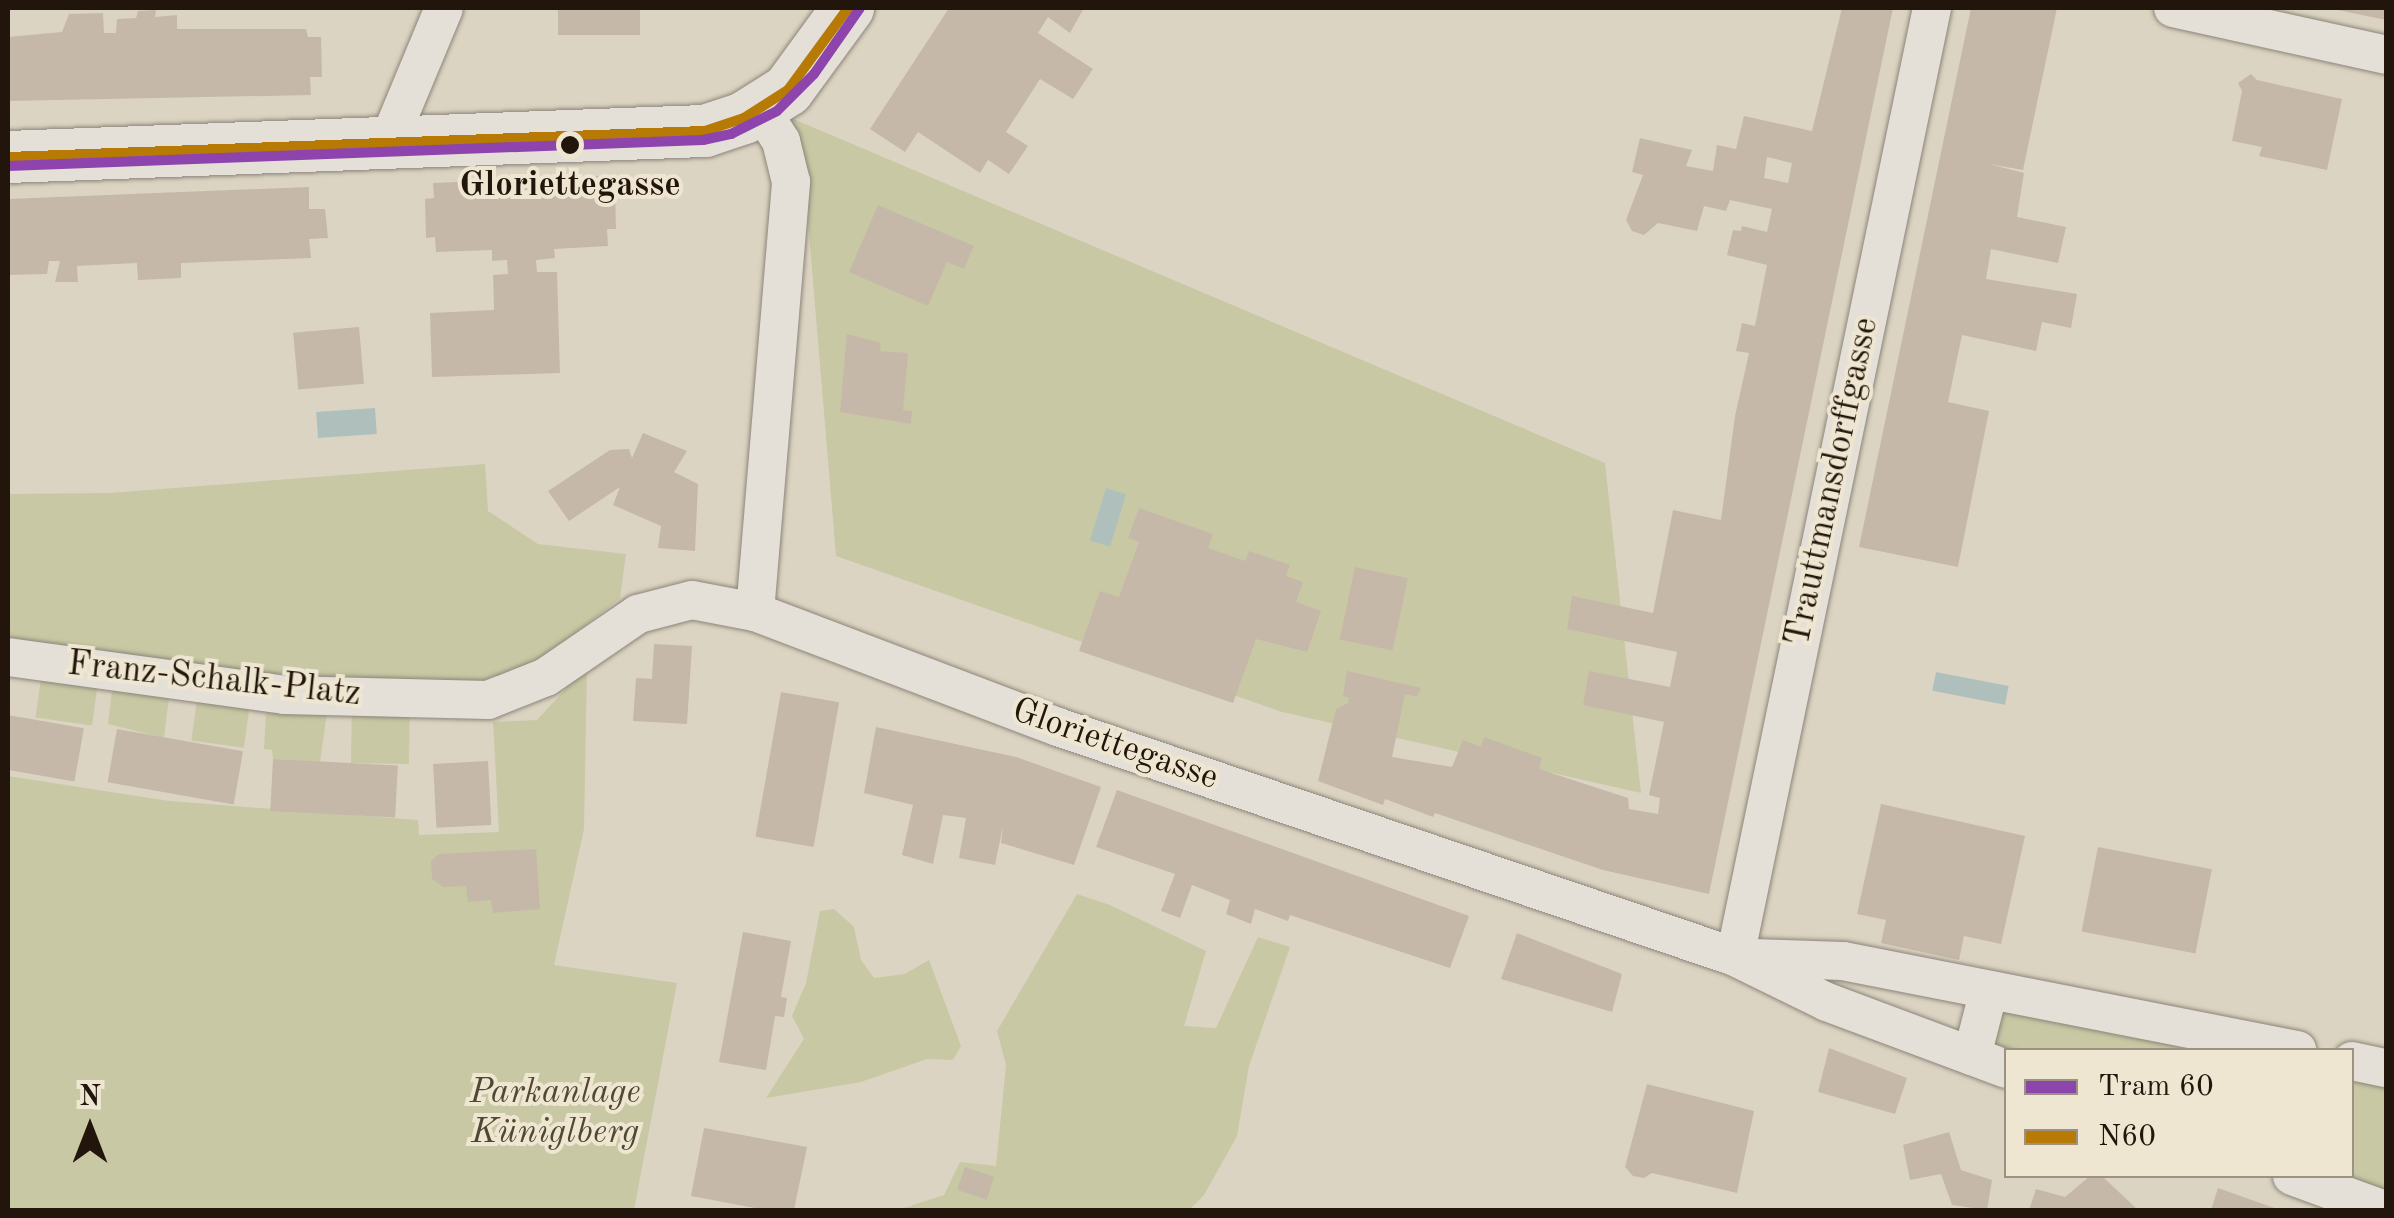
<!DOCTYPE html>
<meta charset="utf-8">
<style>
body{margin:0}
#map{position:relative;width:2394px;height:1218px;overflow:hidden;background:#dcd4c2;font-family:"Old Standard TT",serif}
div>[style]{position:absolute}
.green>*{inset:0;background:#c8c8a4;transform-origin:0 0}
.water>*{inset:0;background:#afc0bc;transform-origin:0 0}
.building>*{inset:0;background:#c6b8a8;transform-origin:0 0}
.roads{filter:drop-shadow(0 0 2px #8c857a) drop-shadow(0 0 2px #8c857a)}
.minor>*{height:38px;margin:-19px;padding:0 19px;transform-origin:19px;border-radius:19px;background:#e4e0d7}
.secondary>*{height:52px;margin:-26px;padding:0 26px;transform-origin:26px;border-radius:26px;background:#e4e0d7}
.bus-1>*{height:10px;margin:-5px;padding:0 5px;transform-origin:5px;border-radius:5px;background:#b77a04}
.tram-1>*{height:10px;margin:-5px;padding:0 5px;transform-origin:5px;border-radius:5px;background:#8e44ad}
.dots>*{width:28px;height:28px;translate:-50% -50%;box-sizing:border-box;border:5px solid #efe6d1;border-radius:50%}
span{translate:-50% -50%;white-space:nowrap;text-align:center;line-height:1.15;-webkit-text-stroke:8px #efe6d1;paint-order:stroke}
.stop-label{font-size:35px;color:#22150c;font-weight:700}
.street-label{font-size:35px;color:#22150c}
.park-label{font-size:35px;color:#4f4832;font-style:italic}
.frame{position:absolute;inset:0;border:10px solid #22150c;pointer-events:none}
.legend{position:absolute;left:2004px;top:1048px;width:350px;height:130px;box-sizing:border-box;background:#efe6d1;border:2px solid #9d9282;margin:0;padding:12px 18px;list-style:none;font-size:30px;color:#22150c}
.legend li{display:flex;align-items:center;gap:20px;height:50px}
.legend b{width:50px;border:2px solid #9d9282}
.north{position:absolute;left:40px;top:1078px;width:100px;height:100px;-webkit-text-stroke:8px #efe6d1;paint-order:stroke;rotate:0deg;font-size:28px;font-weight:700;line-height:40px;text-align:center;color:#22150c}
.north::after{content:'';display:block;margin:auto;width:35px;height:45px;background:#22150c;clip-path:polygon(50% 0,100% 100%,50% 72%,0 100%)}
</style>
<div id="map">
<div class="green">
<i style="clip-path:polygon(791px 118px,1605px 463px,1641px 793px,1282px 712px,836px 556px,805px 186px)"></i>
<i style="clip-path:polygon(485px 464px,488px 511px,538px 544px,626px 554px,620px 598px,522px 675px,483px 684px,284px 682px,8px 642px,8px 494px,109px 493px)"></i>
<i style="left:43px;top:664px;width:57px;height:54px;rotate:8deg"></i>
<i style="clip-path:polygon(587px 666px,584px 829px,554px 965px,677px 983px,634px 1210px,8px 1210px,8px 776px,169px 801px,418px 820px,419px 835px,499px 832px,493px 722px,537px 720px)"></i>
<i style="clip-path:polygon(114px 673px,171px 681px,164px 738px,108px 724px)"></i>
<i style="left:199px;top:686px;width:53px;height:55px;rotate:8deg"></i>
<i style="clip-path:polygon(267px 692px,329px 699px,320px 762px,273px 759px,272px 750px,264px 749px)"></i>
<i style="left:352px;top:700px;width:58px;height:63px;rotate:1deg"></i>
<i style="clip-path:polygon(1077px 894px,1110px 905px,1206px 951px,1184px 1026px,1216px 1028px,1258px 937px,1290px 947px,1249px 1066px,1237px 1136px,1204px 1195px,1189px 1210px,898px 1210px,944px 1195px,960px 1162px,996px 1166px,1006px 1065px,997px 1031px)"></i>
<i style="clip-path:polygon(834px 909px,854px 927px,861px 960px,874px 978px,905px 974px,929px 960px,961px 1046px,953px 1060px,927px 1059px,861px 1082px,766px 1098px,804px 1039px,792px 1016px,806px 983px,820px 911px)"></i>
<i style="clip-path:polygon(2004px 1007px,2212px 1050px,2007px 1050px,1994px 1046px)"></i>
<i style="clip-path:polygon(2352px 1080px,2386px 1087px,2386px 1190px,2348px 1176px)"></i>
</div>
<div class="water">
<i style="left:375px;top:408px;width:26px;height:59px;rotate:86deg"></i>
<i style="left:1106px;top:488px;width:21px;height:55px;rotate:17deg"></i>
<i style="left:1936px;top:672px;width:74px;height:19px;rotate:11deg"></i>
</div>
<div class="building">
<i style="left:558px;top:8px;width:82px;height:27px"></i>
<i style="clip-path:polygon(949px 8px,1084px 8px,1070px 33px,1048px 17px,1038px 33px,1093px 69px,1073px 99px,1040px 79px,1006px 132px,1028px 146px,1009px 174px,988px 160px,980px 173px,918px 132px,905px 152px,870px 129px)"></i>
<i style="clip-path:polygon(evenodd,1842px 8px,1893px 8px,1709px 894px,1603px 870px,1435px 813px,1433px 817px,1385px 799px,1383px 805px,1318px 781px,1336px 709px,1348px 703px,1349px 698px,1343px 696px,1347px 671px,1421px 688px,1417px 697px,1405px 694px,1392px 757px,1452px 767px,1463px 740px,1481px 747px,1484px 737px,1542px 758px,1539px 769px,1628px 798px,1629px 809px,1658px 814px,1660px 798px,1649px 795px,1664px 722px,1583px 705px,1589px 671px,1670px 687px,1677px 652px,1567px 629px,1572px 596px,1653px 613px,1673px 510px,1721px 520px,1735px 416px,1749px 353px,1736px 351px,1742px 323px,1755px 326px,1767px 265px,1727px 255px,1733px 230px,1741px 231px,1742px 226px,1767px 232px,1772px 209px,1730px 200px,1726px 211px,1704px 206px,1697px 231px,1658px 223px,1644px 235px,1632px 231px,1626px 220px,1643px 175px,1632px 172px,1640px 138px,1692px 150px,1686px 166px,1713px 171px,1717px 145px,1736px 149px,1744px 116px,1812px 131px,1842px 8px,1767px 157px,1792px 163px,1788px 183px,1764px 178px,1767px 157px)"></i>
<i style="clip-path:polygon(1971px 8px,2057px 8px,2023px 170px,1989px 164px,2024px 173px,2017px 217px,2066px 227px,2058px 263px,1991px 249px,1986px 279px,2077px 294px,2071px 328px,2042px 322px,2036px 351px,1962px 335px,1948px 402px,1989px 411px,1958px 567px,1859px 547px)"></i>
<i style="clip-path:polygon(2333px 8px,2386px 8px,2386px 20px,2333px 9px)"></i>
<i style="clip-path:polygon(156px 10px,155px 17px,177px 15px,177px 29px,306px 29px,308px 37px,321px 37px,322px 77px,310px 77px,311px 95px,8px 101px,8px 37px,62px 32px,69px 14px,103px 13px,104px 33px,116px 33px,117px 19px,136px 18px,138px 11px)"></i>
<i style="clip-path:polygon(2251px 74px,2257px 80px,2342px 99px,2327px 170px,2259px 156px,2262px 147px,2232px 141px,2242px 91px,2238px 83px)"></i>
<i style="clip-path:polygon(603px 176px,604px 191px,615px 191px,616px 229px,607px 229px,608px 246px,554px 249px,555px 258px,536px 260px,537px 272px,557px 272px,560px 373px,432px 377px,430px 313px,494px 310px,493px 275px,508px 274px,507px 260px,492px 261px,492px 250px,436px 252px,435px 237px,426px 238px,425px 199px,434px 198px,433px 183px)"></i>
<i style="clip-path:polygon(309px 187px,309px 209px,325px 209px,328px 238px,309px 239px,311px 258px,181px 263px,181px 278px,138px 280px,137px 263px,77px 266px,78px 282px,55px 282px,60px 261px,49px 261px,47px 274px,8px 275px,8px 199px)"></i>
<i style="clip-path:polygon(878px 205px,974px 246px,964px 269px,947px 262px,928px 306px,849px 272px)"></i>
<i style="left:359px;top:327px;width:57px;height:66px;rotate:85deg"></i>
<i style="clip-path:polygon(847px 334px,881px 343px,880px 351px,908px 353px,903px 410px,912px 411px,911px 424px,840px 412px)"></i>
<i style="clip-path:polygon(643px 433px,687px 451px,674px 472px,698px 484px,695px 551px,658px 548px,661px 526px,613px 505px,620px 487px,569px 521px,548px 491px,610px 450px,629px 449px,632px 458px)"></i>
<i style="clip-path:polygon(1139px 508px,1213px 534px,1208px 548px,1245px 561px,1249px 551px,1290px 565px,1286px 576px,1303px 582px,1296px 602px,1321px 611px,1307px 652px,1256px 639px,1233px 703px,1079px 651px,1100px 591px,1119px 597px,1139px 542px,1128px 538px)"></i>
<i style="left:1355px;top:567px;width:54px;height:74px;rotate:12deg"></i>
<i style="clip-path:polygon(654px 644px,692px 646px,687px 724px,633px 721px,636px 678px,652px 679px)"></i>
<i style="left:781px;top:692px;width:59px;height:147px;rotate:10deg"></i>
<i style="left:8px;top:715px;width:77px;height:54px;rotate:10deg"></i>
<i style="clip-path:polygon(876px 727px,1016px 757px,1101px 787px,1074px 865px,1001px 843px,1003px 826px,995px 865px,959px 858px,966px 818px,943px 815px,933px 864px,902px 855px,913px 805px,864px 793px)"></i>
<i style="left:117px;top:729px;width:128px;height:54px;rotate:10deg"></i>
<i style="left:273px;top:759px;width:125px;height:52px;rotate:3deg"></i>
<i style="left:488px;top:761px;width:64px;height:55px;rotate:87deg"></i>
<i style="clip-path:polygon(1117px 790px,1469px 916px,1450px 968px,1290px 915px,1288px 921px,1255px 909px,1251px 924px,1226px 914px,1230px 900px,1192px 885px,1180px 918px,1161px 911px,1175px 874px,1096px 847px)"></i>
<i style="clip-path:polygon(1881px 804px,2025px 836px,2001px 944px,1964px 936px,1959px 960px,1881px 943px,1886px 920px,1857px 914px)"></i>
<i style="left:2098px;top:847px;width:116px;height:86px;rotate:11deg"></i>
<i style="clip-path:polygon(536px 849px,540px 909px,493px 913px,491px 900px,468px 902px,466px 886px,443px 887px,432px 879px,431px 861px,439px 854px)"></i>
<i style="clip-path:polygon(743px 932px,791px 941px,781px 997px,787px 998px,784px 1017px,775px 1016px,766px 1070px,719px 1062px)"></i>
<i style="clip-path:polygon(1517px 933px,1622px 974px,1612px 1012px,1501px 979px)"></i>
<i style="clip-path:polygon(1829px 1048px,1907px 1078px,1895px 1114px,1818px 1092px)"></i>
<i style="clip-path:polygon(1647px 1084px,1754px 1111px,1737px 1193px,1652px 1173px,1644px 1178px,1633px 1176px,1625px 1167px)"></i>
<i style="clip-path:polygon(704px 1128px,807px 1147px,794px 1210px,766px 1210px,691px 1196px)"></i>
<i style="clip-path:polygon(1949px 1132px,1961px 1170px,1992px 1180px,1987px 1210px,1952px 1205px,1941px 1174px,1910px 1180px,1903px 1145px)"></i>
<i style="left:965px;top:1167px;width:31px;height:24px;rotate:19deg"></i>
<i style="clip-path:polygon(2090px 1176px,2102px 1176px,2138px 1210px,2029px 1210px,2036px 1189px,2065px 1197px)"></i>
<i style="clip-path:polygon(2218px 1188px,2280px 1210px,2211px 1210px)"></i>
</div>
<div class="roads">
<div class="minor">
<i style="left:2173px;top:8px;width:218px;rotate:12.4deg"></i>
<i style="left:387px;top:145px;width:148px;rotate:-67.4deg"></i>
<i style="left:755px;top:612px;width:432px;rotate:-85.2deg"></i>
<i style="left:791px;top:182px;width:42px;rotate:-103.7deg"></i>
<i style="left:781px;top:141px;width:37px;rotate:-123deg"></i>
<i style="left:8px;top:657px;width:279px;rotate:7.8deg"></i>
<i style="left:284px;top:695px;width:204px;rotate:1.4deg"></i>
<i style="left:488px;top:700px;width:62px;rotate:-21.6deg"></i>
<i style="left:546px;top:677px;width:112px;rotate:-34.4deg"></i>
<i style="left:638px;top:614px;width:56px;rotate:-14.5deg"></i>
<i style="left:692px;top:600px;width:64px;rotate:10.8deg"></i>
<i style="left:755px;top:612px;width:324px;rotate:20.8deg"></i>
<i style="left:1058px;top:727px;width:715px;rotate:18.76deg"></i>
<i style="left:1735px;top:957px;width:102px;rotate:26.1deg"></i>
<i style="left:1827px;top:1002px;width:191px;rotate:20.5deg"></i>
<i style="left:1735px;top:957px;width:969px;rotate:-78.27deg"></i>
<i style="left:1753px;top:958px;width:90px;rotate:1.9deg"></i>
<i style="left:1843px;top:961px;width:463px;rotate:11.1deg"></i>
<i style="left:1972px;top:1056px;width:68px;rotate:-75.6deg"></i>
<i style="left:2352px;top:1061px;width:35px;rotate:12deg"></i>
<i style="left:2292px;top:1176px;width:99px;rotate:20.1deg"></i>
</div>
<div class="secondary">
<i style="left:8px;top:157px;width:697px;rotate:-2.14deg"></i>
<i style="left:705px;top:131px;width:41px;rotate:-18.4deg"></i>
<i style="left:744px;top:118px;width:52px;rotate:-32.5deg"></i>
<i style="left:788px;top:90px;width:102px;rotate:-53.8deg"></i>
</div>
</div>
<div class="bus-1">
<i style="left:8px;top:157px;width:697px;rotate:-2.14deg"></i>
<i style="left:705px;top:131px;width:41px;rotate:-18.4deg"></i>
<i style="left:744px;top:118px;width:52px;rotate:-32.5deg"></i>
<i style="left:788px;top:90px;width:102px;rotate:-53.8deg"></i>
</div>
<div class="tram-1">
<i style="left:8px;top:166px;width:695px;rotate:-2.14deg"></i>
<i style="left:703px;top:140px;width:29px;rotate:-12deg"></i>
<i style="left:731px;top:134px;width:51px;rotate:-26.6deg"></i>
<i style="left:777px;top:111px;width:52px;rotate:-45deg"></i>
<i style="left:814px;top:74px;width:80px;rotate:-55.1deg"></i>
</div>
<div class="dots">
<i style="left:570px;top:145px;background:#22150c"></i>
</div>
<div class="stop-label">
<span style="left:570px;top:186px">Gloriettegasse</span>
</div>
<div class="street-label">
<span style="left:1833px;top:482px;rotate:-78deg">Trauttmansdorffgasse</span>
<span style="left:214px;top:680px;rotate:6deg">Franz-Schalk-Platz</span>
<span style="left:1115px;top:745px;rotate:19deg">Gloriettegasse</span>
</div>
<div class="park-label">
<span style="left:555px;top:1113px">Parkanlage<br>Küniglberg</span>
</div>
<div class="frame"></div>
<ul class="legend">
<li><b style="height:12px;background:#8e44ad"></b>Tram 60</li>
<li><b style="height:12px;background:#b77a04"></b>N60</li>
</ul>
<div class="north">N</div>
</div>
